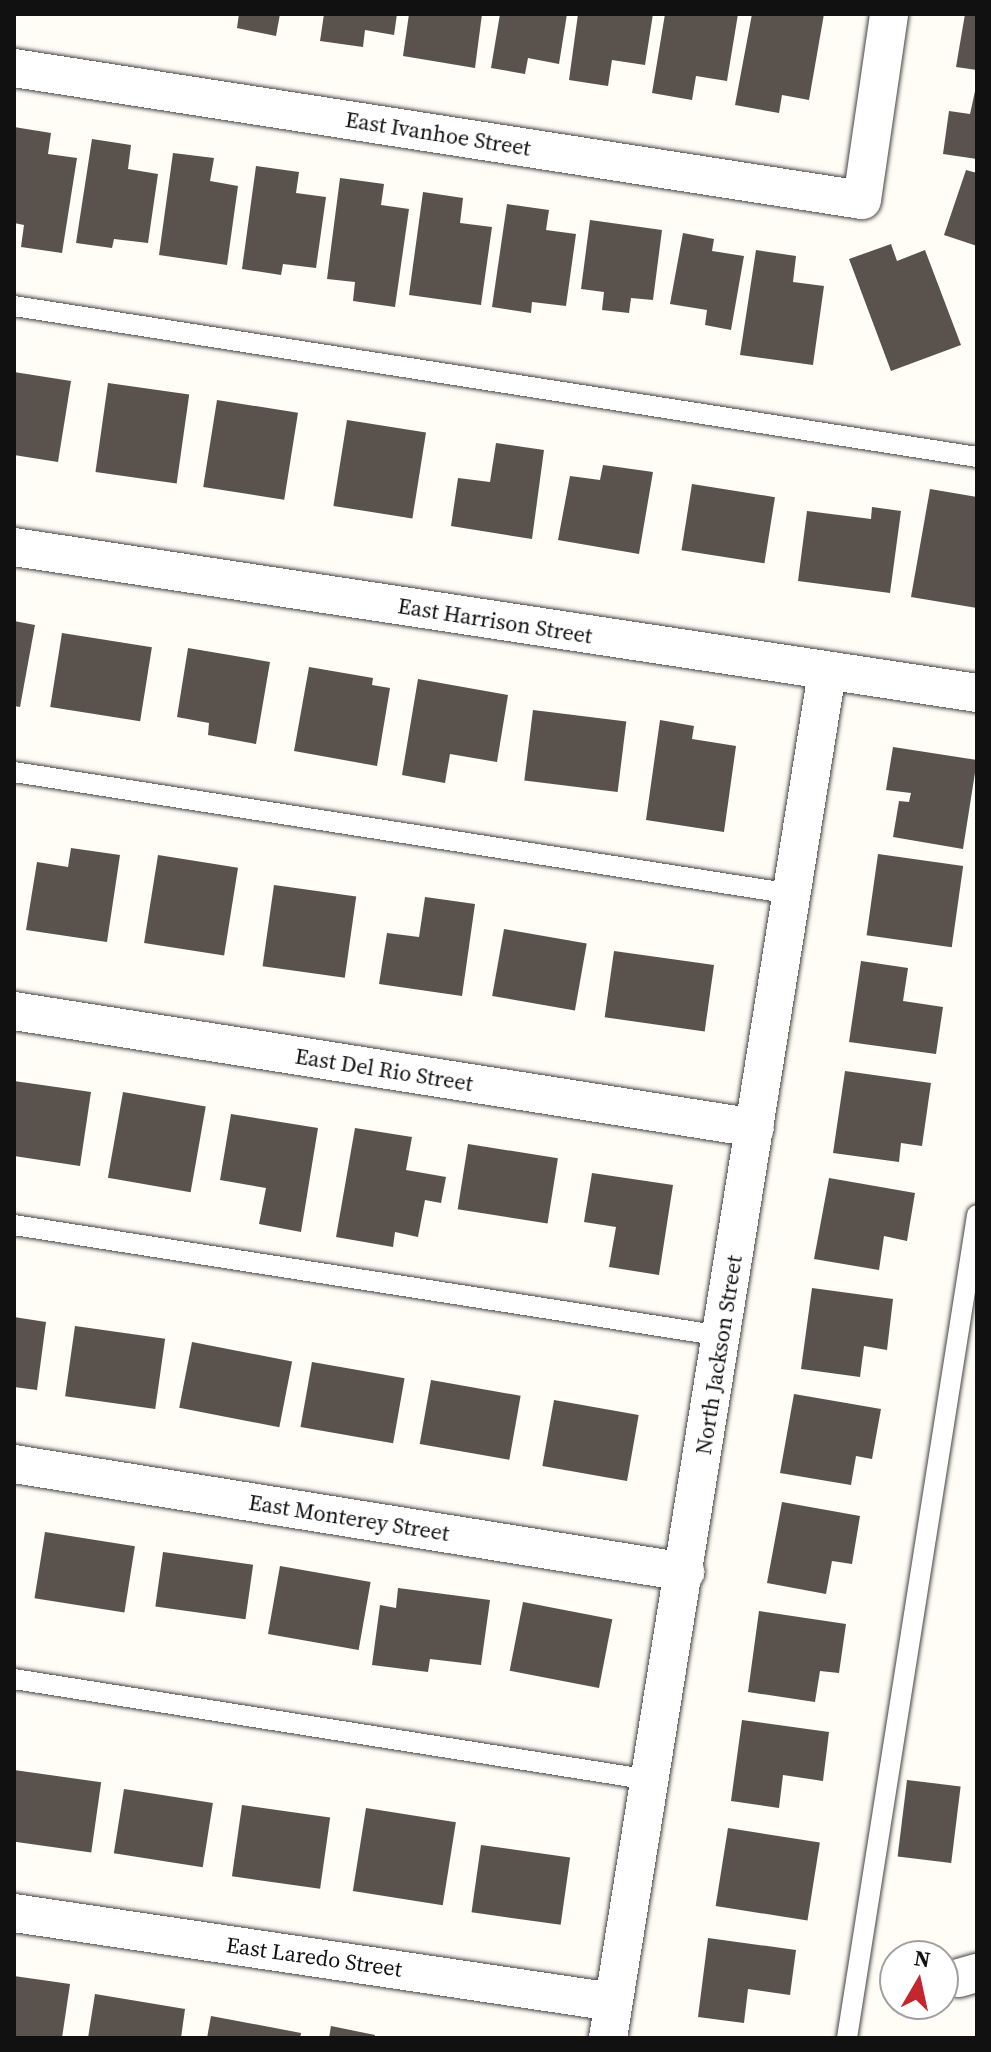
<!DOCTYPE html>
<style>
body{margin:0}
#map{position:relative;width:991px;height:2052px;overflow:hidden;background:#fffdf5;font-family:"Source Serif 4",serif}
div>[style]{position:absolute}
.building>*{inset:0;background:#5a524d;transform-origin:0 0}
.roads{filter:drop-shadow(0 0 2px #444) drop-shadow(0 0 2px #444)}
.service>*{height:20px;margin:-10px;padding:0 10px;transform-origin:10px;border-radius:10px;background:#fff}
.minor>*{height:38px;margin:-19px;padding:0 19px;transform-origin:19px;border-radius:19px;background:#fff}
span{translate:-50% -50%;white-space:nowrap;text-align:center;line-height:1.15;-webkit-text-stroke:8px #fff;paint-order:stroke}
.street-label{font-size:22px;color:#111}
.frame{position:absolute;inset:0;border:16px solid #111;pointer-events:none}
.north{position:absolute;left:879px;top:1940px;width:80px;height:80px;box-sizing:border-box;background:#fff;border:2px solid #a0a0a0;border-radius:50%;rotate:9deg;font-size:22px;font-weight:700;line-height:32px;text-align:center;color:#111}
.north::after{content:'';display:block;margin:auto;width:28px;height:36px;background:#c4262e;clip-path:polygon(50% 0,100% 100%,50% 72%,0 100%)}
</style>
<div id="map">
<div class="building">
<i style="clip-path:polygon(239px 14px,280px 14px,276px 36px,237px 28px)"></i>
<i style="clip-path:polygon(324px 14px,397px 14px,394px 35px,365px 30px,363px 47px,320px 41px)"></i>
<i style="clip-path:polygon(409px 14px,482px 14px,475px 68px,403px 56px)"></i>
<i style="clip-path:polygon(500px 14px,567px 14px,559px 64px,528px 58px,525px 74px,491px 68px)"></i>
<i style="clip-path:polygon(578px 14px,653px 14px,645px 65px,612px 60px,608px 86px,569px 80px)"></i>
<i style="clip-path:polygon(665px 14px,738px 14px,727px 81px,696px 76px,692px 100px,652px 93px)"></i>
<i style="clip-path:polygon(752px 14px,824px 14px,809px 100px,782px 95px,779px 113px,735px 105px)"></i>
<i style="clip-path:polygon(965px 14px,977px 14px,977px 70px,956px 67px)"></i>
<i style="clip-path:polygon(977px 82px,977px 159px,943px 154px,949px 111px,970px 114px)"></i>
<i style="clip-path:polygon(14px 127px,51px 133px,48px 154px,77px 158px,62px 253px,21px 247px,24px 225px,14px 223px)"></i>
<i style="clip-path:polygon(92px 139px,131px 145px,128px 169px,158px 174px,148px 243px,114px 239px,112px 248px,76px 243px)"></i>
<i style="clip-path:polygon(173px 153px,214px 158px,210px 181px,238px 186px,227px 265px,159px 255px)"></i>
<i style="clip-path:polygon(256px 166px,299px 172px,296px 193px,326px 197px,316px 268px,283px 264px,281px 275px,242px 269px)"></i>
<i style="clip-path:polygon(966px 170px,977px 173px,977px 246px,944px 235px)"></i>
<i style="clip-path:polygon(340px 178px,384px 184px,381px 205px,409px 209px,395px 307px,353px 301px,355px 282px,327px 279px)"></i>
<i style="clip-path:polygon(423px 192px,463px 198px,460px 223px,492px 227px,481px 305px,409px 295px)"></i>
<i style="clip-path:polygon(507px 204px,549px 210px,546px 230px,576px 234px,566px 306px,532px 302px,531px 313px,492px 307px)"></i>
<i style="clip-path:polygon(590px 220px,662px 230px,653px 300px,631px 298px,629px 313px,602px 310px,604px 292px,581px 289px)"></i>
<i style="clip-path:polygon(683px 233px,714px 239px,712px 251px,744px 256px,731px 330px,705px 325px,707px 310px,670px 304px)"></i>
<i style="clip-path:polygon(891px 244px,897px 261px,925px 250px,961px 345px,891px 371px,849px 259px)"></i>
<i style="clip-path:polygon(756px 250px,796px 256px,793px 282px,824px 286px,813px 365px,740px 355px)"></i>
<i style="clip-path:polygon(14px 372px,71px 381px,58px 462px,14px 455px)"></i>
<i style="left:108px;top:383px;width:82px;height:90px;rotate:8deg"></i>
<i style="left:217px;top:400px;width:82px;height:88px;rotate:9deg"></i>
<i style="left:347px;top:420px;width:80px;height:87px;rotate:9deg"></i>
<i style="clip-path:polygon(496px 443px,544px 450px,532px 539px,451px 526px,458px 478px,490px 482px)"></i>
<i style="clip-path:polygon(603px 465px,653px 472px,639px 554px,558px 540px,570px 476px,600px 480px)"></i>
<i style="left:692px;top:484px;width:84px;height:67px;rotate:9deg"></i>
<i style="clip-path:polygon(930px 489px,977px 497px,977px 608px,911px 597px)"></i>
<i style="clip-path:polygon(872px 507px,901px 511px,890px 593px,798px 581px,807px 511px,871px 519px)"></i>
<i style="clip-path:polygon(14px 621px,35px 625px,20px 707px,14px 706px)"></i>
<i style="left:62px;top:633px;width:91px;height:75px;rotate:9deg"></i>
<i style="clip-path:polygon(188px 648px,270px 662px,256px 744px,208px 735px,209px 723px,177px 717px)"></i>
<i style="clip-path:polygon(309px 667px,373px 678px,372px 685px,390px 688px,377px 766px,294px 751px)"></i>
<i style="clip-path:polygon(418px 679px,508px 695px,497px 762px,450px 754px,445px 783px,402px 775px)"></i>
<i style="left:533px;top:710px;width:94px;height:71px;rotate:7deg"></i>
<i style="clip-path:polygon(660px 720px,694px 726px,692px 739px,736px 746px,724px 832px,646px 820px)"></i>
<i style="clip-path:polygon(893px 747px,977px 760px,963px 849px,893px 837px,899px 801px,909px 802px,911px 793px,886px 790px)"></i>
<i style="clip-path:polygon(71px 848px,120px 855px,107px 942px,26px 930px,37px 862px,68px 867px)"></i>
<i style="left:878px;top:854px;width:86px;height:82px;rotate:8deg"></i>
<i style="left:158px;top:855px;width:81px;height:89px;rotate:9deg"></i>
<i style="left:274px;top:885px;width:83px;height:82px;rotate:8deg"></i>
<i style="clip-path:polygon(425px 897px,475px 904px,462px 996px,379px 984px,387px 933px,419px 937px)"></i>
<i style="left:504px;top:929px;width:84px;height:68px;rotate:10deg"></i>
<i style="left:614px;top:951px;width:101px;height:67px;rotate:8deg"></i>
<i style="clip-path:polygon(861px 961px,908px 968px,903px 1001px,943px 1007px,936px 1054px,849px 1042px)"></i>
<i style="clip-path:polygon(845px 1071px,931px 1083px,922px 1146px,901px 1143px,899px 1162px,833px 1153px)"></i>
<i style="clip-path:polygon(14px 1081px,91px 1092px,80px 1166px,14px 1156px)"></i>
<i style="left:123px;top:1092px;width:84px;height:87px;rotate:10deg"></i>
<i style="clip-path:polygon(231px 1114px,318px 1128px,301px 1232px,259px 1224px,266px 1188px,220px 1180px)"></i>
<i style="clip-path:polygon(355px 1128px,412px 1137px,406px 1170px,446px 1177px,441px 1203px,425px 1200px,418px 1237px,395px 1232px,393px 1247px,336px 1237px)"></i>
<i style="left:468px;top:1144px;width:91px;height:66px;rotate:9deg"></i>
<i style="clip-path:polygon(592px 1173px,673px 1185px,659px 1275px,609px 1267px,616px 1227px,584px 1222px)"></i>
<i style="clip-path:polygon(829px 1178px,915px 1193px,907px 1241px,884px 1236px,879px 1270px,814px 1259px)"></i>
<i style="clip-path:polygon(812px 1288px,893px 1299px,887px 1350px,864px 1346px,860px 1377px,801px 1369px)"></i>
<i style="clip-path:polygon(14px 1317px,46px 1322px,37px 1390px,14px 1387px)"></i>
<i style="left:75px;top:1326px;width:91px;height:71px;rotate:8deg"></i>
<i style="left:192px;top:1342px;width:102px;height:67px;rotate:11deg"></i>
<i style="left:312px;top:1362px;width:94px;height:66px;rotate:10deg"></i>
<i style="left:431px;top:1380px;width:91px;height:65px;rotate:10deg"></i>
<i style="clip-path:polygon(794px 1394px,881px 1409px,872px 1459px,856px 1456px,851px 1485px,780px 1473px)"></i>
<i style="left:554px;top:1400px;width:86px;height:67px;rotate:10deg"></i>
<i style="clip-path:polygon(782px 1502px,860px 1516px,852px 1564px,832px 1561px,826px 1594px,767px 1583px)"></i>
<i style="left:45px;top:1532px;width:91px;height:67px;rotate:9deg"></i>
<i style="left:163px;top:1552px;width:91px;height:55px;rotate:8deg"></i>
<i style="left:280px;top:1566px;width:92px;height:69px;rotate:10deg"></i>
<i style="clip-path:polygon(398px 1588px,490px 1600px,481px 1665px,430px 1659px,428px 1672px,372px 1665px,380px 1605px,396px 1608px)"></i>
<i style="left:523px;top:1602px;width:91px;height:70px;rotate:11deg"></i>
<i style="clip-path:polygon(759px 1611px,846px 1624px,839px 1673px,820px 1671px,815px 1702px,748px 1692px)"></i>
<i style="clip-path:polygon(742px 1720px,829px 1732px,823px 1781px,783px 1775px,779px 1808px,731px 1801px)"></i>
<i style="left:14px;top:1770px;width:88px;height:71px;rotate:8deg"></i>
<i style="left:907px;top:1780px;width:54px;height:77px;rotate:7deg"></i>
<i style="left:124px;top:1789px;width:90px;height:65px;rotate:9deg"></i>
<i style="left:242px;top:1805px;width:89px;height:72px;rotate:8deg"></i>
<i style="left:366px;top:1808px;width:91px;height:84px;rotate:9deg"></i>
<i style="left:728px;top:1828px;width:93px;height:79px;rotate:9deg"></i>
<i style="left:481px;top:1845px;width:90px;height:68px;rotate:8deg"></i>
<i style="clip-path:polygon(708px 1938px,796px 1950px,790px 1995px,748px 1989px,744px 2023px,698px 2017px)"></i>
<i style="clip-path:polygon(14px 1976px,70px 1984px,62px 2038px,14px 2038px)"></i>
<i style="clip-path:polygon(95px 1994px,185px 2009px,181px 2038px,88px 2038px)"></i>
<i style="clip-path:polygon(211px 2016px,301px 2033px,300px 2038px,207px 2038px)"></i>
<i style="clip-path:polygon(331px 2026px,375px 2035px,374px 2038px,329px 2038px)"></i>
</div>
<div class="roads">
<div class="service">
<i style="left:14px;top:306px;width:975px;rotate:8.91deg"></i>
<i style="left:14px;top:772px;width:788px;rotate:8.91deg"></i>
<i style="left:14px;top:1225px;width:717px;rotate:8.91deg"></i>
<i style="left:14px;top:1679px;width:644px;rotate:9.02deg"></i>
<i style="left:847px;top:2038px;width:833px;rotate:-81.02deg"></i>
</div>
<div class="minor">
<i style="left:14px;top:68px;width:858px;rotate:8.85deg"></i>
<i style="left:862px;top:200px;width:188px;rotate:-81.7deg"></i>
<i style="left:14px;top:547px;width:974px;rotate:8.62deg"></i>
<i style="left:14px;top:1011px;width:750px;rotate:8.97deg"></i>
<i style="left:14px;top:1464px;width:680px;rotate:9.14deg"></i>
<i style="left:14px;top:1913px;width:606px;rotate:8.45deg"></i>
<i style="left:959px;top:1978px;width:19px;rotate:-16deg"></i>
<i style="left:608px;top:2038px;width:1383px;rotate:-80.89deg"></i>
</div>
</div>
<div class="street-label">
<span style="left:438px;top:134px;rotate:9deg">East Ivanhoe Street</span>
<span style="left:495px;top:621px;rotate:9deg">East Harrison Street</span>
<span style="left:384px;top:1070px;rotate:9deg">East Del Rio Street</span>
<span style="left:719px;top:1355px;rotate:-81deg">North Jackson Street</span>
<span style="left:349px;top:1518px;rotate:9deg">East Monterey Street</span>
<span style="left:314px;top:1957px;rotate:8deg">East Laredo Street</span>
</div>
<div class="frame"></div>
<div class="north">N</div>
</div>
